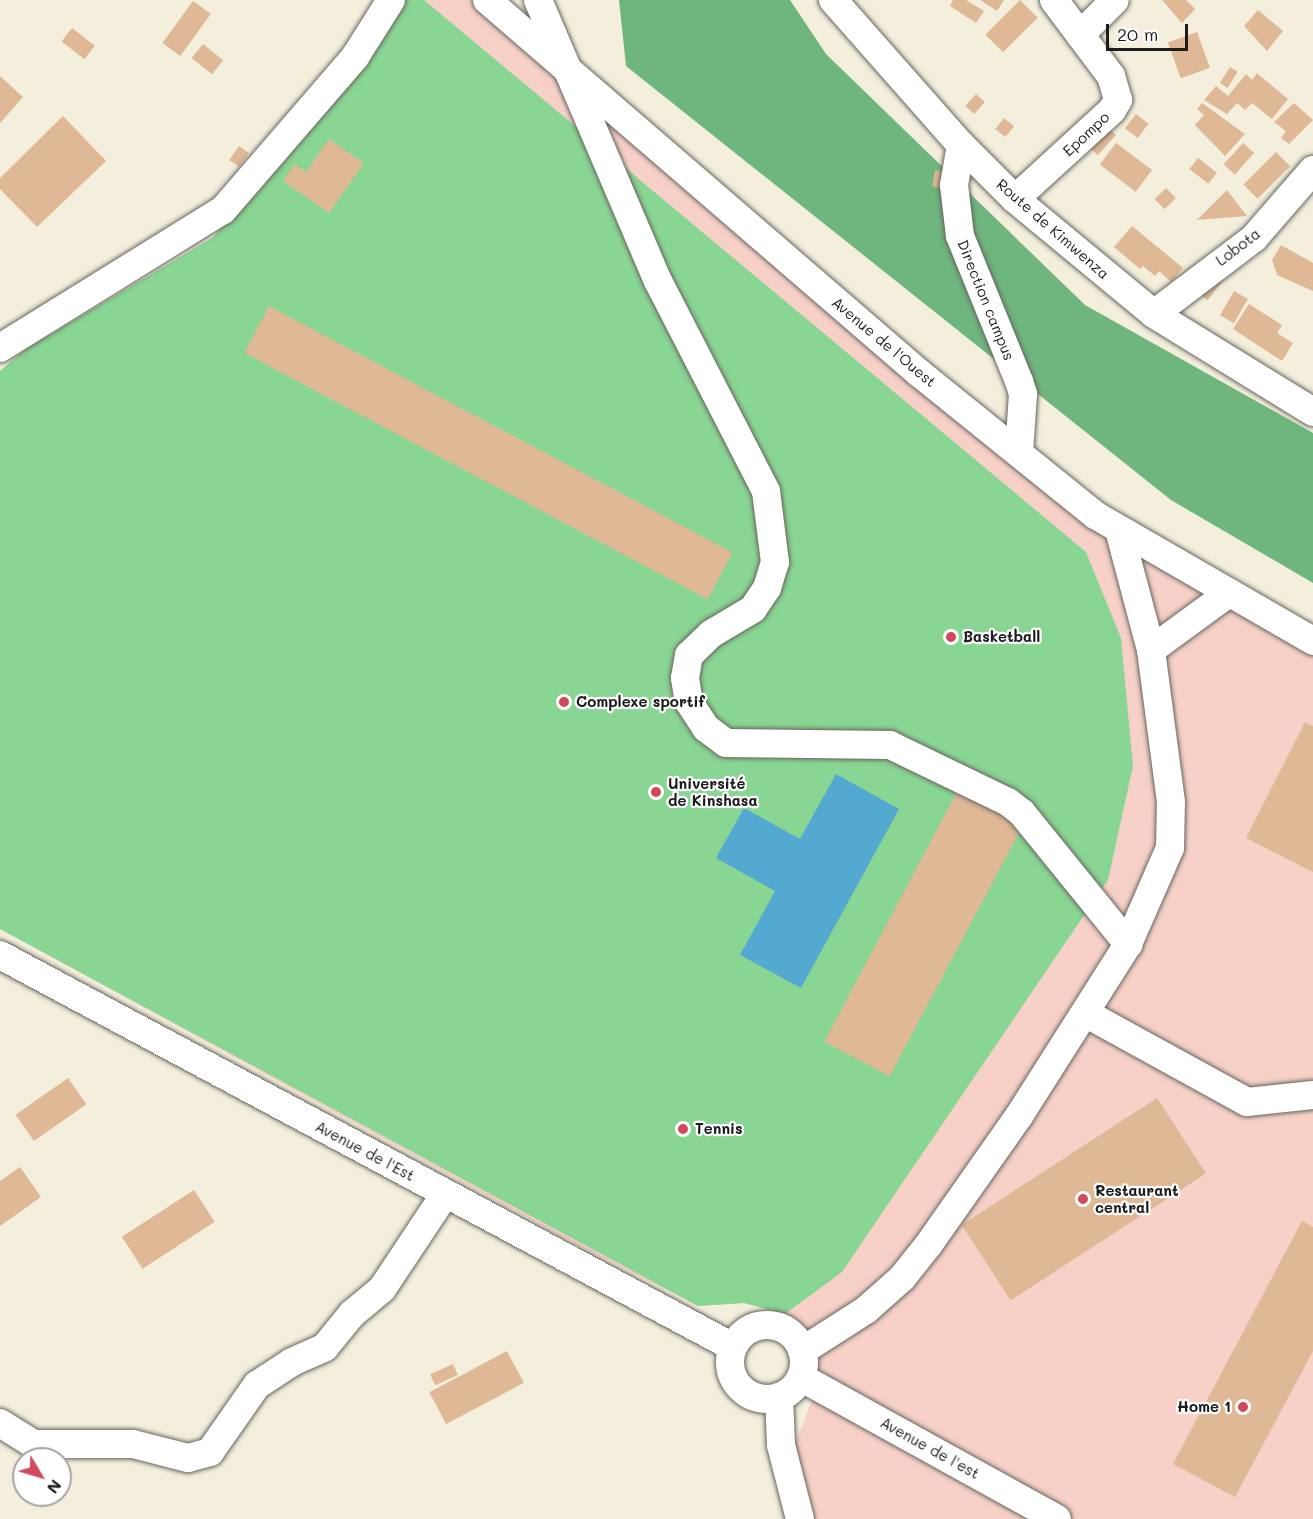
<!DOCTYPE html>
<meta charset="utf-8">
<style>
body{margin:0}
#map{position:relative;width:1313px;height:1519px;overflow:hidden;background:#f3efdc;font-family:Mali,sans-serif}
div>[style]{position:absolute}
.built>*{inset:0;background:#f7d1c7}
.green>*{inset:0;background:#89d593}
.forest>*{inset:0;background:#6eb67d}
.water>*{inset:0;background:#53a9cf}
.building>*{inset:0;background:#dfb896;transform-origin:0 0}
.roads{filter:drop-shadow(0 0 2px #67665f) drop-shadow(0 0 2px #67665f)}
.minor>*{height:28px;margin:-14px;padding:0 14px;transform-origin:14px;border-radius:14px;background:#fff}
.minor>.ring{margin:-14px;padding:0;box-sizing:content-box;background:none;border:28px solid #fff;border-radius:50%}
.dots>*{width:16px;height:16px;translate:-50% -50%;box-sizing:border-box;border:3px solid #fff;border-radius:50%}
span{translate:-50% -50%;white-space:nowrap;text-align:center;line-height:1.15;-webkit-text-stroke:4.5px #fff;paint-order:stroke}
.street-label{font-size:15px;color:#1c1c1c}
.poi-label{font-size:15px;color:#1c1c1c;font-weight:700}
.left{translate:0 -50%;text-align:left}
.right{translate:-100% -50%;text-align:right}
.north{position:absolute;left:12px;top:1447px;width:60px;height:60px;box-sizing:border-box;background:#fff;border:2px solid #a4a4a4;border-radius:50%;rotate:128deg;font-size:16px;font-weight:700;line-height:24px;text-align:center;color:#1c1c1c}
.north::after{content:'';display:block;margin:auto;width:21px;height:27px;background:#d1495b;clip-path:polygon(50% 0,100% 100%,50% 72%,0 100%)}
.scale{position:absolute;left:1106px;top:24px;width:82px;height:27px;box-sizing:border-box;border:3px solid #1c1c1c;border-top:0;padding-left:8px;font-size:18px;line-height:21px;white-space:nowrap;color:#1c1c1c;-webkit-text-stroke:4px #fff;paint-order:stroke}
</style>
<div id="map">
<div class="built">
<i style="clip-path:polygon(404px 0,475px 0,1096px 526px,1313px 656px,1313px 1519px,811px 1519px,793px 1449px,813px 1398px,816px 1371px,808px 1343px,785px 1314px,744px 1303px,698px 1306px,576px 1244px,0 929px,0 371px,26px 349px,212px 238px,285px 160px,373px 48px)"></i>
</div>
<div class="green">
<i style="clip-path:polygon(404px 0,424px 0,1086px 552px,1121px 638px,1133px 766px,1108px 880px,842px 1272px,785px 1314px,744px 1303px,698px 1306px,0 929px,0 371px,26px 349px,212px 238px,285px 160px,373px 48px)"></i>
</div>
<div class="forest">
<i style="clip-path:polygon(619px 0,790px 0,826px 54px,1085px 305px,1313px 433px,1313px 583px,1171px 500px,626px 66px)"></i>
</div>
<div class="water">
<i style="clip-path:polygon(836px 774px,899px 809px,801px 988px,740px 955px,775px 891px,716px 858px,744px 808px,800px 839px)"></i>
</div>
<div class="building">
<i style="clip-path:polygon(953px 0,966px 0,984px 11px,976px 23px,950px 6px)"></i>
<i style="clip-path:polygon(980px 0,1004px 0,997px 11px)"></i>
<i style="left:1020px;top:0;width:25px;height:49px;rotate:45deg"></i>
<i style="clip-path:polygon(1162px 0,1186px 0,1195px 9px,1182px 23px)"></i>
<i style="left:193px;top:1px;width:22px;height:52px;rotate:36deg"></i>
<i style="clip-path:polygon(1258px 10px,1283px 31px,1267px 51px,1244px 26px)"></i>
<i style="left:72px;top:28px;width:29px;height:17px;rotate:38deg"></i>
<i style="left:1197px;top:32px;width:38px;height:31px;rotate:70deg"></i>
<i style="left:203px;top:44px;width:26px;height:18px;rotate:39deg"></i>
<i style="left:1230px;top:67px;width:9px;height:19px;rotate:32deg"></i>
<i style="clip-path:polygon(1257px 73px,1288px 99px,1272px 119px,1252px 103px,1245px 110px,1237px 103px,1227px 114px,1204px 100px,1216px 86px,1228px 96px,1246px 74px,1252px 80px)"></i>
<i style="clip-path:polygon(0 76px,23px 97px,0 123px)"></i>
<i style="left:976px;top:94px;width:12px;height:16px;rotate:42deg"></i>
<i style="clip-path:polygon(1202px 103px,1245px 134px,1225px 156px,1195px 125px,1204px 115px,1197px 109px)"></i>
<i style="clip-path:polygon(1294px 103px,1313px 120px,1289px 144px,1281px 138px,1286px 131px,1274px 122px)"></i>
<i style="left:1136px;top:114px;width:16px;height:18px;rotate:38deg"></i>
<i style="clip-path:polygon(63px 116px,106px 161px,37px 227px,0 189px,0 178px)"></i>
<i style="left:1004px;top:118px;width:13px;height:14px;rotate:39deg"></i>
<i style="left:1107px;top:127px;width:12px;height:27px;rotate:42deg"></i>
<i style="clip-path:polygon(329px 139px,364px 163px,329px 213px,283px 181px,295px 164px,306px 172px)"></i>
<i style="left:1116px;top:143px;width:45px;height:27px;rotate:37deg"></i>
<i style="left:1243px;top:143px;width:15px;height:29px;rotate:42deg"></i>
<i style="left:239px;top:146px;width:12px;height:17px;rotate:35deg"></i>
<i style="left:1276px;top:152px;width:20px;height:46px;rotate:45deg"></i>
<i style="left:1198px;top:158px;width:24px;height:14px;rotate:38deg"></i>
<i style="left:935px;top:170px;width:13px;height:17px;rotate:9deg"></i>
<i style="left:1166px;top:188px;width:14px;height:16px;rotate:45deg"></i>
<i style="clip-path:polygon(1227px 190px,1247px 216px,1197px 220px)"></i>
<i style="clip-path:polygon(1132px 226px,1183px 268px,1171px 282px,1159px 271px,1155px 276px,1143px 266px,1140px 269px,1114px 247px)"></i>
<i style="clip-path:polygon(1281px 245px,1313px 263px,1313px 291px,1277px 275px,1272px 260px)"></i>
<i style="left:1211px;top:270px;width:16px;height:26px;rotate:38deg"></i>
<i style="left:1234px;top:291px;width:16px;height:28px;rotate:30deg"></i>
<i style="clip-path:polygon(1249px 304px,1282px 325px,1277px 333px,1293px 343px,1282px 361px,1233px 329px)"></i>
<i style="left:269px;top:306px;width:525px;height:53px;rotate:28deg"></i>
<i style="clip-path:polygon(1305px 722px,1313px 726px,1313px 872px,1246px 838px)"></i>
<i style="left:959px;top:788px;width:74px;height:287px;rotate:28deg"></i>
<i style="left:68px;top:1078px;width:32px;height:64px;rotate:55deg"></i>
<i style="left:1157px;top:1098px;width:90px;height:233px;rotate:57deg"></i>
<i style="clip-path:polygon(20px 1167px,41px 1197px,0 1226px,0 1181px)"></i>
<i style="left:194px;top:1190px;width:38px;height:86px;rotate:57deg"></i>
<i style="clip-path:polygon(1302px 1221px,1313px 1227px,1313px 1351px,1235px 1497px,1173px 1464px)"></i>
<i style="left:507px;top:1351px;width:36px;height:88px;rotate:62deg"></i>
<i style="left:453px;top:1364px;width:12px;height:25px;rotate:66deg"></i>
</div>
<div class="roads">
<div class="minor">
<i style="left:487px;top:0;width:571px;rotate:40.81deg"></i>
<i style="left:919px;top:373px;width:226px;rotate:38.9deg"></i>
<i style="left:1095px;top:515px;width:252px;rotate:30deg"></i>
<i style="left:538px;top:0;width:306px;rotate:66.9deg"></i>
<i style="left:658px;top:281px;width:236px;rotate:62.8deg"></i>
<i style="left:766px;top:491px;width:72px;rotate:82.8deg"></i>
<i style="left:775px;top:562px;width:27px;rotate:107deg"></i>
<i style="left:767px;top:588px;width:25px;rotate:124deg"></i>
<i style="left:753px;top:609px;width:49px;rotate:149.2deg"></i>
<i style="left:711px;top:634px;width:30px;rotate:136deg"></i>
<i style="left:689px;top:655px;width:23px;rotate:100deg"></i>
<i style="left:685px;top:678px;width:24px;rotate:81deg"></i>
<i style="left:689px;top:702px;width:31px;rotate:57deg"></i>
<i style="left:706px;top:728px;width:25px;rotate:37deg"></i>
<i style="left:726px;top:743px;width:164px;rotate:0.7deg"></i>
<i style="left:890px;top:745px;width:131px;rotate:25.8deg"></i>
<i style="left:1008px;top:802px;width:18px;rotate:38deg"></i>
<i style="left:1022px;top:813px;width:169px;rotate:51deg"></i>
<i style="left:833px;top:0;width:193px;rotate:48.6deg"></i>
<i style="left:961px;top:145px;width:76px;rotate:45deg"></i>
<i style="left:1015px;top:199px;width:180px;rotate:39.6deg"></i>
<i style="left:1154px;top:314px;width:187px;rotate:31.6deg"></i>
<i style="left:1080px;top:35px;width:49px;rotate:-45deg"></i>
<i style="left:961px;top:145px;width:41px;rotate:99.9deg"></i>
<i style="left:954px;top:185px;width:51px;rotate:83.3deg"></i>
<i style="left:960px;top:236px;width:157px;rotate:67.9deg"></i>
<i style="left:1019px;top:381px;width:14px;rotate:73deg"></i>
<i style="left:1023px;top:394px;width:59px;rotate:93.9deg"></i>
<i style="left:1015px;top:199px;width:132px;rotate:-42.5deg"></i>
<i style="left:1112px;top:110px;width:12px;rotate:-59deg"></i>
<i style="left:1118px;top:100px;width:25px;rotate:-106deg"></i>
<i style="left:1111px;top:76px;width:95px;rotate:-126.9deg"></i>
<i style="left:1154px;top:314px;width:126px;rotate:-37.2deg"></i>
<i style="left:1254px;top:238px;width:90px;rotate:-49.1deg"></i>
<i style="left:0;top:348px;width:262px;rotate:-31.8deg"></i>
<i style="left:223px;top:210px;width:202px;rotate:-49.2deg"></i>
<i style="left:355px;top:57px;width:67px;rotate:-57.7deg"></i>
<i style="left:1151px;top:650px;width:97px;rotate:-36.2deg"></i>
<i style="left:0;top:955px;width:829px;rotate:28.14deg"></i>
<i style="left:1085px;top:1013px;width:185px;rotate:28.8deg"></i>
<i style="left:1247px;top:1102px;width:66px;rotate:-6.1deg"></i>
<i class="ring" style="left:730px;top:1325px;width:46px;height:46px"></i>
<i style="left:802px;top:1351px;width:76px;rotate:-32.6deg"></i>
<i style="left:866px;top:1310px;width:48px;rotate:-41.6deg"></i>
<i style="left:902px;top:1278px;width:43px;rotate:-51.5deg"></i>
<i style="left:929px;top:1244px;width:156px;rotate:-54.9deg"></i>
<i style="left:1019px;top:1116px;width:204px;rotate:-57.6deg"></i>
<i style="left:1128px;top:944px;width:105px;rotate:-66.4deg"></i>
<i style="left:1170px;top:848px;width:46px;rotate:-88.8deg"></i>
<i style="left:1171px;top:802px;width:153px;rotate:-97.5deg"></i>
<i style="left:1151px;top:650px;width:124px;rotate:-104.9deg"></i>
<i style="left:802px;top:1378px;width:291px;rotate:28.9deg"></i>
<i style="left:779px;top:1397px;width:48px;rotate:87.6deg"></i>
<i style="left:781px;top:1445px;width:76px;rotate:75.6deg"></i>
<i style="left:0;top:1423px;width:39px;rotate:32deg"></i>
<i style="left:33px;top:1444px;width:100px"></i>
<i style="left:133px;top:1444px;width:57px;rotate:14.3deg"></i>
<i style="left:188px;top:1458px;width:23px;rotate:-15deg"></i>
<i style="left:210px;top:1452px;width:82px;rotate:-55deg"></i>
<i style="left:257px;top:1385px;width:42px;rotate:-33.3deg"></i>
<i style="left:292px;top:1362px;width:36px;rotate:-24deg"></i>
<i style="left:325px;top:1347px;width:43px;rotate:-50.7deg"></i>
<i style="left:352px;top:1314px;width:39px;rotate:-40deg"></i>
<i style="left:382px;top:1289px;width:114px;rotate:-56.4deg"></i>
</div>
</div>
<div class="dots">
<i style="left:951px;top:637px;background:#d1495b"></i>
<i style="left:564px;top:702px;background:#d1495b"></i>
<i style="left:656px;top:792px;background:#d1495b"></i>
<i style="left:683px;top:1129px;background:#d1495b"></i>
<i style="left:1083px;top:1199px;background:#d1495b"></i>
<i style="left:1243px;top:1407px;background:#d1495b"></i>
</div>
<div class="street-label">
<span style="left:1086px;top:134px;rotate:-43deg">Epompo</span>
<span style="left:1053px;top:229px;rotate:41deg">Route de Kimwenza</span>
<span style="left:1238px;top:247px;rotate:-37deg">Lobota</span>
<span style="left:986px;top:300px;rotate:68deg">Direction campus</span>
<span style="left:884px;top:342px;rotate:40deg">Avenue de l'Ouest</span>
<span style="left:365px;top:1151px;rotate:28deg">Avenue de l'Est</span>
<span style="left:930px;top:1448px;rotate:29deg">Avenue de l'est</span>
</div>
<div class="poi-label">
<span class="left" style="left:963px;top:637px">Basketball</span>
<span class="left" style="left:576px;top:702px">Complexe sportif</span>
<span class="left" style="left:668px;top:792px">Université<br>de Kinshasa</span>
<span class="left" style="left:695px;top:1129px">Tennis</span>
<span class="left" style="left:1095px;top:1199px">Restaurant<br>central</span>
<span class="right" style="left:1231px;top:1407px">Home 1</span>
</div>
<div class="north">N</div>
<div class="scale">20 m</div>
</div>
